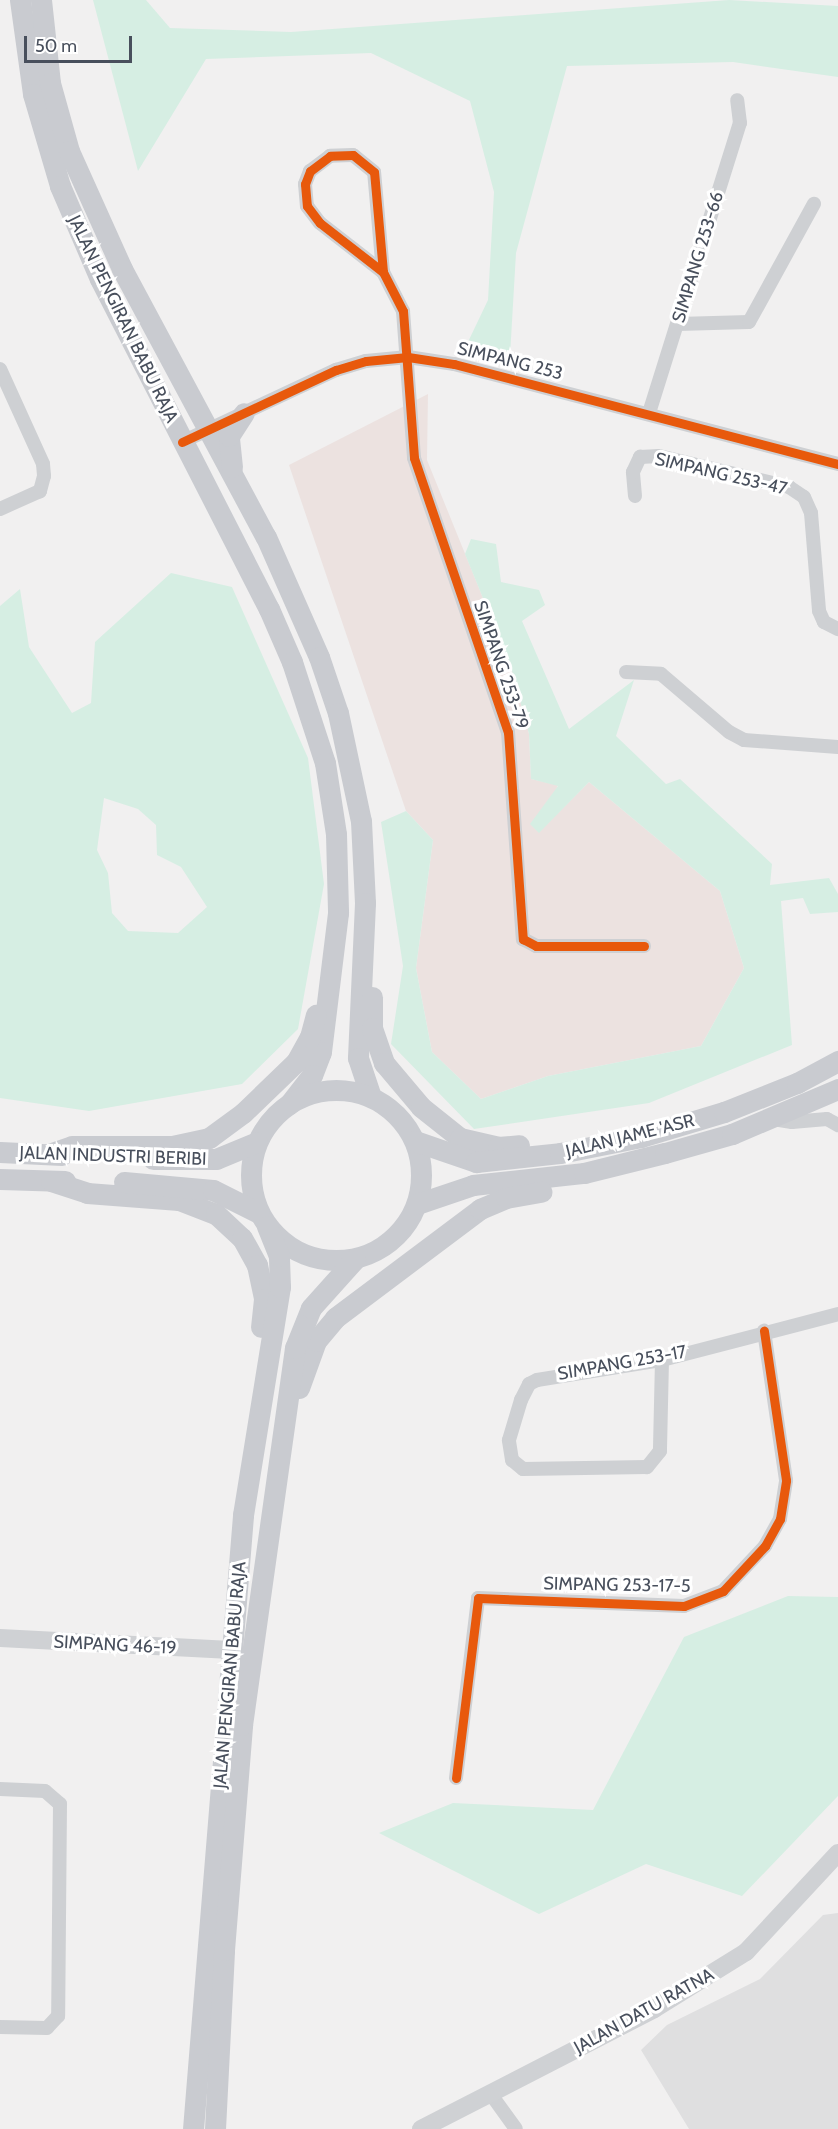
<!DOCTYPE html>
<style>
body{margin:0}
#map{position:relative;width:838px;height:2129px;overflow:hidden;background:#f1f0f0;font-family:Cabin,sans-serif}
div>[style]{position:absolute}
.education>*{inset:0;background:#dfdfe0}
.medical>*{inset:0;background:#ece2e0}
.green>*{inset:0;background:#d6eee3}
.street>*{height:14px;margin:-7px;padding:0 7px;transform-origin:7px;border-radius:7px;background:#ced0d3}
.secondary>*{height:18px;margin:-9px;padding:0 9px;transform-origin:9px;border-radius:9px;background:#cfd1d4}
.primary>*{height:21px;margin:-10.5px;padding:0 10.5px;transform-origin:10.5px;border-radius:10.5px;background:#c9cbd0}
.primary>.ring{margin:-10.5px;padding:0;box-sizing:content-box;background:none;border:21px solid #c9cbd0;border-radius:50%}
.cycleway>*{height:9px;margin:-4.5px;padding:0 4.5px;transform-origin:4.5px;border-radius:4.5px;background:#e8590c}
span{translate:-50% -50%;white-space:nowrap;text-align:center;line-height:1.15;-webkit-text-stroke:6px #fff;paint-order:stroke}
.street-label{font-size:18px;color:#484f5c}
.scale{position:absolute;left:24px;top:36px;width:108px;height:27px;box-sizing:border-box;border:3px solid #484f5c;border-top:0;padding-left:8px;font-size:18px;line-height:21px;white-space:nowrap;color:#484f5c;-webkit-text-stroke:4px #fff;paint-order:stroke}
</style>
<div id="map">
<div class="education">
<i style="clip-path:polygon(838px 1913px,838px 2129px,689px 2129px,641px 2050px,667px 2025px,760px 1979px,823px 1915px)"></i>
</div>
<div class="medical">
<i style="clip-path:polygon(428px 394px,427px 460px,511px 667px,529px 734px,531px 779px,558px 785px,539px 832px,589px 782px,720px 891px,744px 968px,701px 1046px,548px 1076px,481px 1099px,432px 1052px,416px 968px,433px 840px,406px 811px,289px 465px)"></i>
</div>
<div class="green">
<i style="clip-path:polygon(93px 0,146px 0,170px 28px,291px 32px,729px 0,838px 6px,838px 77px,733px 62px,567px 66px,516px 253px,510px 356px,467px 344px,488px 300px,494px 192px,470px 101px,371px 53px,206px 59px,138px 171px)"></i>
<i style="clip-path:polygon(471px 539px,496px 544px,501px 582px,539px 590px,545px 605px,522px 621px,569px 729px,634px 680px,616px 736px,666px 784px,680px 779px,772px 864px,770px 885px,829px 878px,838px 894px,838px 912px,810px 914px,803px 898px,781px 901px,792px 1045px,649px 1103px,474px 1129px,391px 1044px,403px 966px,381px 822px,406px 811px,433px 840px,416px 968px,432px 1052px,481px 1099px,548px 1076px,701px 1046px,744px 968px,720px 891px,589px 782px,539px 833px,530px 824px,558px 786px,531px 779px,529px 734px,511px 667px,465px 554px)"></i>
<i style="clip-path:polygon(evenodd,171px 573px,232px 587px,308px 758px,324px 884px,298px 1029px,242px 1084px,89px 1111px,0 1098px,0 606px,20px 589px,29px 647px,72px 713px,91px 703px,95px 642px,171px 573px,104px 798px,138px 809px,156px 825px,157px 855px,181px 867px,207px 907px,178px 933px,128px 931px,112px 913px,108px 873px,97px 850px,104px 798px)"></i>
<i style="clip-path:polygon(788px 1596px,838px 1597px,838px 1796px,742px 1896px,646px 1864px,539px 1914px,379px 1833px,453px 1803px,593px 1810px,684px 1637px)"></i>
</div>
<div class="street">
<i style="left:383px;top:272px;width:100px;rotate:-95.1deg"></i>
<i style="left:374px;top:172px;width:27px;rotate:-141deg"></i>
<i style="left:353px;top:155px;width:23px;rotate:178deg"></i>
<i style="left:330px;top:156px;width:25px;rotate:143deg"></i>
<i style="left:310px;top:171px;width:14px;rotate:111deg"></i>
<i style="left:305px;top:184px;width:22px;rotate:85deg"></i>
<i style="left:307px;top:206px;width:21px;rotate:53deg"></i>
<i style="left:320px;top:223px;width:80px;rotate:37.9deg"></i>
<i style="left:383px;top:272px;width:44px;rotate:62.9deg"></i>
<i style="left:403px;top:311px;width:147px;rotate:85.7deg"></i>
<i style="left:414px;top:458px;width:290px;rotate:71.1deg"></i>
<i style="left:508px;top:732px;width:208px;rotate:85.9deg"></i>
<i style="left:523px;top:939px;width:15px;rotate:28deg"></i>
<i style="left:536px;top:946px;width:108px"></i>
<i style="left:678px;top:324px;width:71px;rotate:-1.6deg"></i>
<i style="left:749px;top:322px;width:135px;rotate:-61.2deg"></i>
<i style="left:0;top:369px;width:104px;rotate:65.6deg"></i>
<i style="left:43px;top:464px;width:12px;rotate:85deg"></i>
<i style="left:44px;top:476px;width:16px;rotate:105deg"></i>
<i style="left:40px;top:491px;width:44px;rotate:155.8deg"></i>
<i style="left:649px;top:413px;width:304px;rotate:-72.6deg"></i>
<i style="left:740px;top:123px;width:23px;rotate:-97deg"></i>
<i style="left:182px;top:442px;width:170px;rotate:-25.1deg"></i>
<i style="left:336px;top:370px;width:31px;rotate:-17deg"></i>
<i style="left:366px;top:361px;width:42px;rotate:-5.4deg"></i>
<i style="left:408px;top:357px;width:47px;rotate:8.7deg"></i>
<i style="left:454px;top:364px;width:397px;rotate:14.6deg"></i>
<i style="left:635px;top:496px;width:24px;rotate:-95deg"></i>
<i style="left:633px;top:472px;width:17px;rotate:-65deg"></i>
<i style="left:640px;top:457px;width:19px;rotate:-3deg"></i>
<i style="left:659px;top:456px;width:134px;rotate:13.4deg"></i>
<i style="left:789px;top:487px;width:18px;rotate:34deg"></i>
<i style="left:804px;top:497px;width:17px;rotate:66deg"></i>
<i style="left:811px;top:513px;width:98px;rotate:85.3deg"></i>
<i style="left:819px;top:611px;width:12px;rotate:66deg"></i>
<i style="left:824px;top:622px;width:16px;rotate:27deg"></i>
<i style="left:626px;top:672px;width:35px;rotate:3deg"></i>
<i style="left:661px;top:674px;width:89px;rotate:40.5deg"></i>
<i style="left:729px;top:732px;width:17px;rotate:28deg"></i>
<i style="left:744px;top:740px;width:94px;rotate:4.3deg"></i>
<i style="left:773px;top:1119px;width:19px;rotate:9deg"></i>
<i style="left:792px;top:1122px;width:35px;rotate:-5deg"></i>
<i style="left:827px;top:1119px;width:13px;rotate:29deg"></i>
<i style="left:662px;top:1360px;width:91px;rotate:91.3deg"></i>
<i style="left:660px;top:1451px;width:21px;rotate:129deg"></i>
<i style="left:647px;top:1467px;width:124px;rotate:179.1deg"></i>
<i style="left:523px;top:1469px;width:14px;rotate:-141deg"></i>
<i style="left:512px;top:1460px;width:20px;rotate:-99deg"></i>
<i style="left:509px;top:1440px;width:42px;rotate:-73.3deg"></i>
<i style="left:521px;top:1400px;width:18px;rotate:-63deg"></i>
<i style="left:529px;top:1384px;width:9px;rotate:-27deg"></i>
<i style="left:537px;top:1380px;width:127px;rotate:-9.1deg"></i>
<i style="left:662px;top:1360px;width:182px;rotate:-14.6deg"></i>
<i style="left:456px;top:1778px;width:181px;rotate:-83deg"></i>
<i style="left:478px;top:1598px;width:206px;rotate:2.2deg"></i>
<i style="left:684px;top:1606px;width:42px;rotate:-21deg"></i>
<i style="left:723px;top:1591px;width:62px;rotate:-47deg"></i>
<i style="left:765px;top:1546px;width:31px;rotate:-61deg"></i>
<i style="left:780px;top:1519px;width:39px;rotate:-81deg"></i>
<i style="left:786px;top:1480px;width:151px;rotate:-98.4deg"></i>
<i style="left:0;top:1789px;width:45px;rotate:2.5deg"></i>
<i style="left:45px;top:1791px;width:20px;rotate:41deg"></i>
<i style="left:60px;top:1804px;width:212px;rotate:90.5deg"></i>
<i style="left:58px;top:2016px;width:16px;rotate:133deg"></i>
<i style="left:47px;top:2028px;width:47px;rotate:-178.8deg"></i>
<i style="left:490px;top:2093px;width:44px;rotate:54.2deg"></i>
</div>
<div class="secondary">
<i style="left:0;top:1638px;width:231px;rotate:3deg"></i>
<i style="left:421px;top:2129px;width:262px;rotate:-27.2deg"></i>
<i style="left:654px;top:2009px;width:108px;rotate:-31.8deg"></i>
<i style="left:746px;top:1952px;width:135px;rotate:-47.1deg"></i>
</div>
<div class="primary">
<i style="left:20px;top:0;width:95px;rotate:82.1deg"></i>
<i style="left:33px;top:94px;width:96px;rotate:73.6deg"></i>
<i style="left:60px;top:186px;width:101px;rotate:66.7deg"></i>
<i style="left:100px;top:279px;width:371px;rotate:62.9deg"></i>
<i style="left:269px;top:609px;width:58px;rotate:66.5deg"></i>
<i style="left:292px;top:662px;width:106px;rotate:71.9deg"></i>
<i style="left:325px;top:763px;width:72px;rotate:81.2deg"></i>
<i style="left:336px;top:834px;width:79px;rotate:88.5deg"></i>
<i style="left:338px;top:913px;width:140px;rotate:97deg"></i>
<i style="left:321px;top:1052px;width:25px;rotate:111deg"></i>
<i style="left:312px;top:1075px;width:37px;rotate:128deg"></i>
<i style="left:41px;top:0;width:83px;rotate:83.8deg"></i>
<i style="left:50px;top:83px;width:71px;rotate:74.4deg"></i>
<i style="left:69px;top:151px;width:129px;rotate:65.8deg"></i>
<i style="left:122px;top:269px;width:304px;rotate:61.8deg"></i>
<i style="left:266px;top:537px;width:131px;rotate:66.2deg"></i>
<i style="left:319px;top:657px;width:59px;rotate:71.3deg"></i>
<i style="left:338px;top:713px;width:110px;rotate:78deg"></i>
<i style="left:361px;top:821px;width:82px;rotate:87.2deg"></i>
<i style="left:365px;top:903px;width:155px;rotate:92.6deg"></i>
<i style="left:358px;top:1058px;width:41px;rotate:71.6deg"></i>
<i style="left:232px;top:467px;width:31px;rotate:-96deg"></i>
<i style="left:229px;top:436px;width:27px;rotate:-57deg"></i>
<i style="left:372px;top:997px;width:31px;rotate:90deg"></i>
<i style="left:372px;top:1028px;width:37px;rotate:71deg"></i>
<i style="left:384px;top:1063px;width:57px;rotate:49.9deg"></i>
<i style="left:421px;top:1107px;width:50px;rotate:38.5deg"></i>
<i style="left:460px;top:1138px;width:39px;rotate:13deg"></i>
<i style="left:498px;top:1147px;width:21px;rotate:-5deg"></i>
<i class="ring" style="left:251px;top:1090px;width:149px;height:149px"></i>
<i style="left:415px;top:1141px;width:65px;rotate:19deg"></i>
<i style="left:476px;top:1162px;width:84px;rotate:-6.1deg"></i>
<i style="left:560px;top:1153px;width:83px;rotate:-11.2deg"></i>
<i style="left:641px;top:1137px;width:87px;rotate:-16.8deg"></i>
<i style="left:724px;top:1112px;width:79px;rotate:-21.7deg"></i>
<i style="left:797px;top:1083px;width:47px;rotate:-28.2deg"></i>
<i style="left:0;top:1152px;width:62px;rotate:2.8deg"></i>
<i style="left:49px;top:1154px;width:24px;rotate:-19deg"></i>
<i style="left:72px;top:1146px;width:100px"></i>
<i style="left:172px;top:1146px;width:38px;rotate:-12deg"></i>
<i style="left:209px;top:1138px;width:42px;rotate:-36.3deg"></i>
<i style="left:243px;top:1113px;width:74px;rotate:-43.9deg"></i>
<i style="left:296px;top:1062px;width:29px;rotate:-61deg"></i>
<i style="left:310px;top:1037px;width:23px;rotate:-75deg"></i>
<i style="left:153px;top:1159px;width:63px"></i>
<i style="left:216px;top:1159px;width:44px;rotate:-22.5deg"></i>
<i style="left:0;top:1179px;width:65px;rotate:1.8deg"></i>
<i style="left:51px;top:1181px;width:38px;rotate:18deg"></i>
<i style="left:87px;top:1193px;width:92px;rotate:4.4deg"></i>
<i style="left:179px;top:1200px;width:40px;rotate:21deg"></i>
<i style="left:216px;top:1214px;width:35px;rotate:43deg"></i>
<i style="left:242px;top:1238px;width:31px;rotate:61deg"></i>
<i style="left:257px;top:1265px;width:35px;rotate:78deg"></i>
<i style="left:264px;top:1299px;width:28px;rotate:96deg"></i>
<i style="left:124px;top:1182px;width:89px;rotate:5.1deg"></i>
<i style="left:213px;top:1190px;width:51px;rotate:26.6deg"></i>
<i style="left:417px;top:1204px;width:59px;rotate:-18.7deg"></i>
<i style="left:473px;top:1185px;width:112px;rotate:-6.2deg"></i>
<i style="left:584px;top:1173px;width:83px;rotate:-13.9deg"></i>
<i style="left:665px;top:1153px;width:70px;rotate:-15.8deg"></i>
<i style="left:732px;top:1134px;width:115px;rotate:-23deg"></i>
<i style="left:299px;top:1388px;width:50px;rotate:-70.1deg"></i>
<i style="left:316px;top:1341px;width:30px;rotate:-50deg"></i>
<i style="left:335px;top:1318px;width:181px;rotate:-36.9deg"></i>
<i style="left:480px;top:1209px;width:28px;rotate:-23deg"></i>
<i style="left:506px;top:1198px;width:36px;rotate:-10deg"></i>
<i style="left:193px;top:2129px;width:616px;rotate:-85.34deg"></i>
<i style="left:243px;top:1515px;width:231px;rotate:-80.8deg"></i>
<i style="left:280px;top:1287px;width:31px;rotate:-92deg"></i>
<i style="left:279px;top:1256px;width:32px;rotate:-112deg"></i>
<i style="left:215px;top:2129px;width:179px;rotate:-87.1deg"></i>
<i style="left:224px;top:1950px;width:226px;rotate:-85.4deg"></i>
<i style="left:242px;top:1725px;width:381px;rotate:-82deg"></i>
<i style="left:295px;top:1348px;width:43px;rotate:-68.2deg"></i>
<i style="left:311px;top:1308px;width:66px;rotate:-48.1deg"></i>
</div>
<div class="cycleway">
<i style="left:383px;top:272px;width:100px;rotate:-95.1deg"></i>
<i style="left:374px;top:172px;width:27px;rotate:-141deg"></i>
<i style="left:353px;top:155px;width:23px;rotate:178deg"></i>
<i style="left:330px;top:156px;width:25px;rotate:143deg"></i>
<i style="left:310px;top:171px;width:14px;rotate:111deg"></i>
<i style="left:305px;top:184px;width:22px;rotate:85deg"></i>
<i style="left:307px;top:206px;width:21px;rotate:53deg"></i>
<i style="left:320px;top:223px;width:80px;rotate:37.9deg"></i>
<i style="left:383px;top:272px;width:44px;rotate:62.9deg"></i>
<i style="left:403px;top:311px;width:147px;rotate:85.7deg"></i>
<i style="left:414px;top:458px;width:290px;rotate:71.1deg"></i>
<i style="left:508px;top:732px;width:208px;rotate:85.9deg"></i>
<i style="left:523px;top:939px;width:15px;rotate:28deg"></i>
<i style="left:536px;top:946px;width:108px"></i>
<i style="left:182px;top:442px;width:170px;rotate:-25.1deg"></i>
<i style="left:336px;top:370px;width:31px;rotate:-17deg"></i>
<i style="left:366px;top:361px;width:42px;rotate:-5.4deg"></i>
<i style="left:408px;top:357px;width:47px;rotate:8.7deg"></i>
<i style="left:454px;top:364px;width:397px;rotate:14.6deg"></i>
<i style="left:456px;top:1778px;width:181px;rotate:-83deg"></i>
<i style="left:478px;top:1598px;width:206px;rotate:2.2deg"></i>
<i style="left:684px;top:1606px;width:42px;rotate:-21deg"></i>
<i style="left:723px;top:1591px;width:62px;rotate:-47deg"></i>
<i style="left:765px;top:1546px;width:31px;rotate:-61deg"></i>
<i style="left:780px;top:1519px;width:39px;rotate:-81deg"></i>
<i style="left:786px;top:1480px;width:151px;rotate:-98.4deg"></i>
</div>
<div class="street-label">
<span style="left:698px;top:257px;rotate:-73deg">SIMPANG 253-66</span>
<span style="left:123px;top:319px;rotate:64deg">JALAN PENGIRAN BABU RAJA</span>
<span style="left:510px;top:361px;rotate:14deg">SIMPANG 253</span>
<span style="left:721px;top:474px;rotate:13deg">SIMPANG 253-47</span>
<span style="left:501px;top:665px;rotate:71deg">SIMPANG 253-79</span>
<span style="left:630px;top:1136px;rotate:-14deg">JALAN JAME 'ASR</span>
<span style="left:113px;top:1156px;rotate:2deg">JALAN INDUSTRI BERIBI</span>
<span style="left:622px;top:1363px;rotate:-10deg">SIMPANG 253-17</span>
<span style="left:617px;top:1585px;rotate:1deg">SIMPANG 253-17-5</span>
<span style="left:115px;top:1645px;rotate:3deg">SIMPANG 46-19</span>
<span style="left:230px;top:1675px;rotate:-85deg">JALAN PENGIRAN BABU RAJA</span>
<span style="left:644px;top:2011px;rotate:-29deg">JALAN DATU RATNA</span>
</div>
<div class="scale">50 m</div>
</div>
